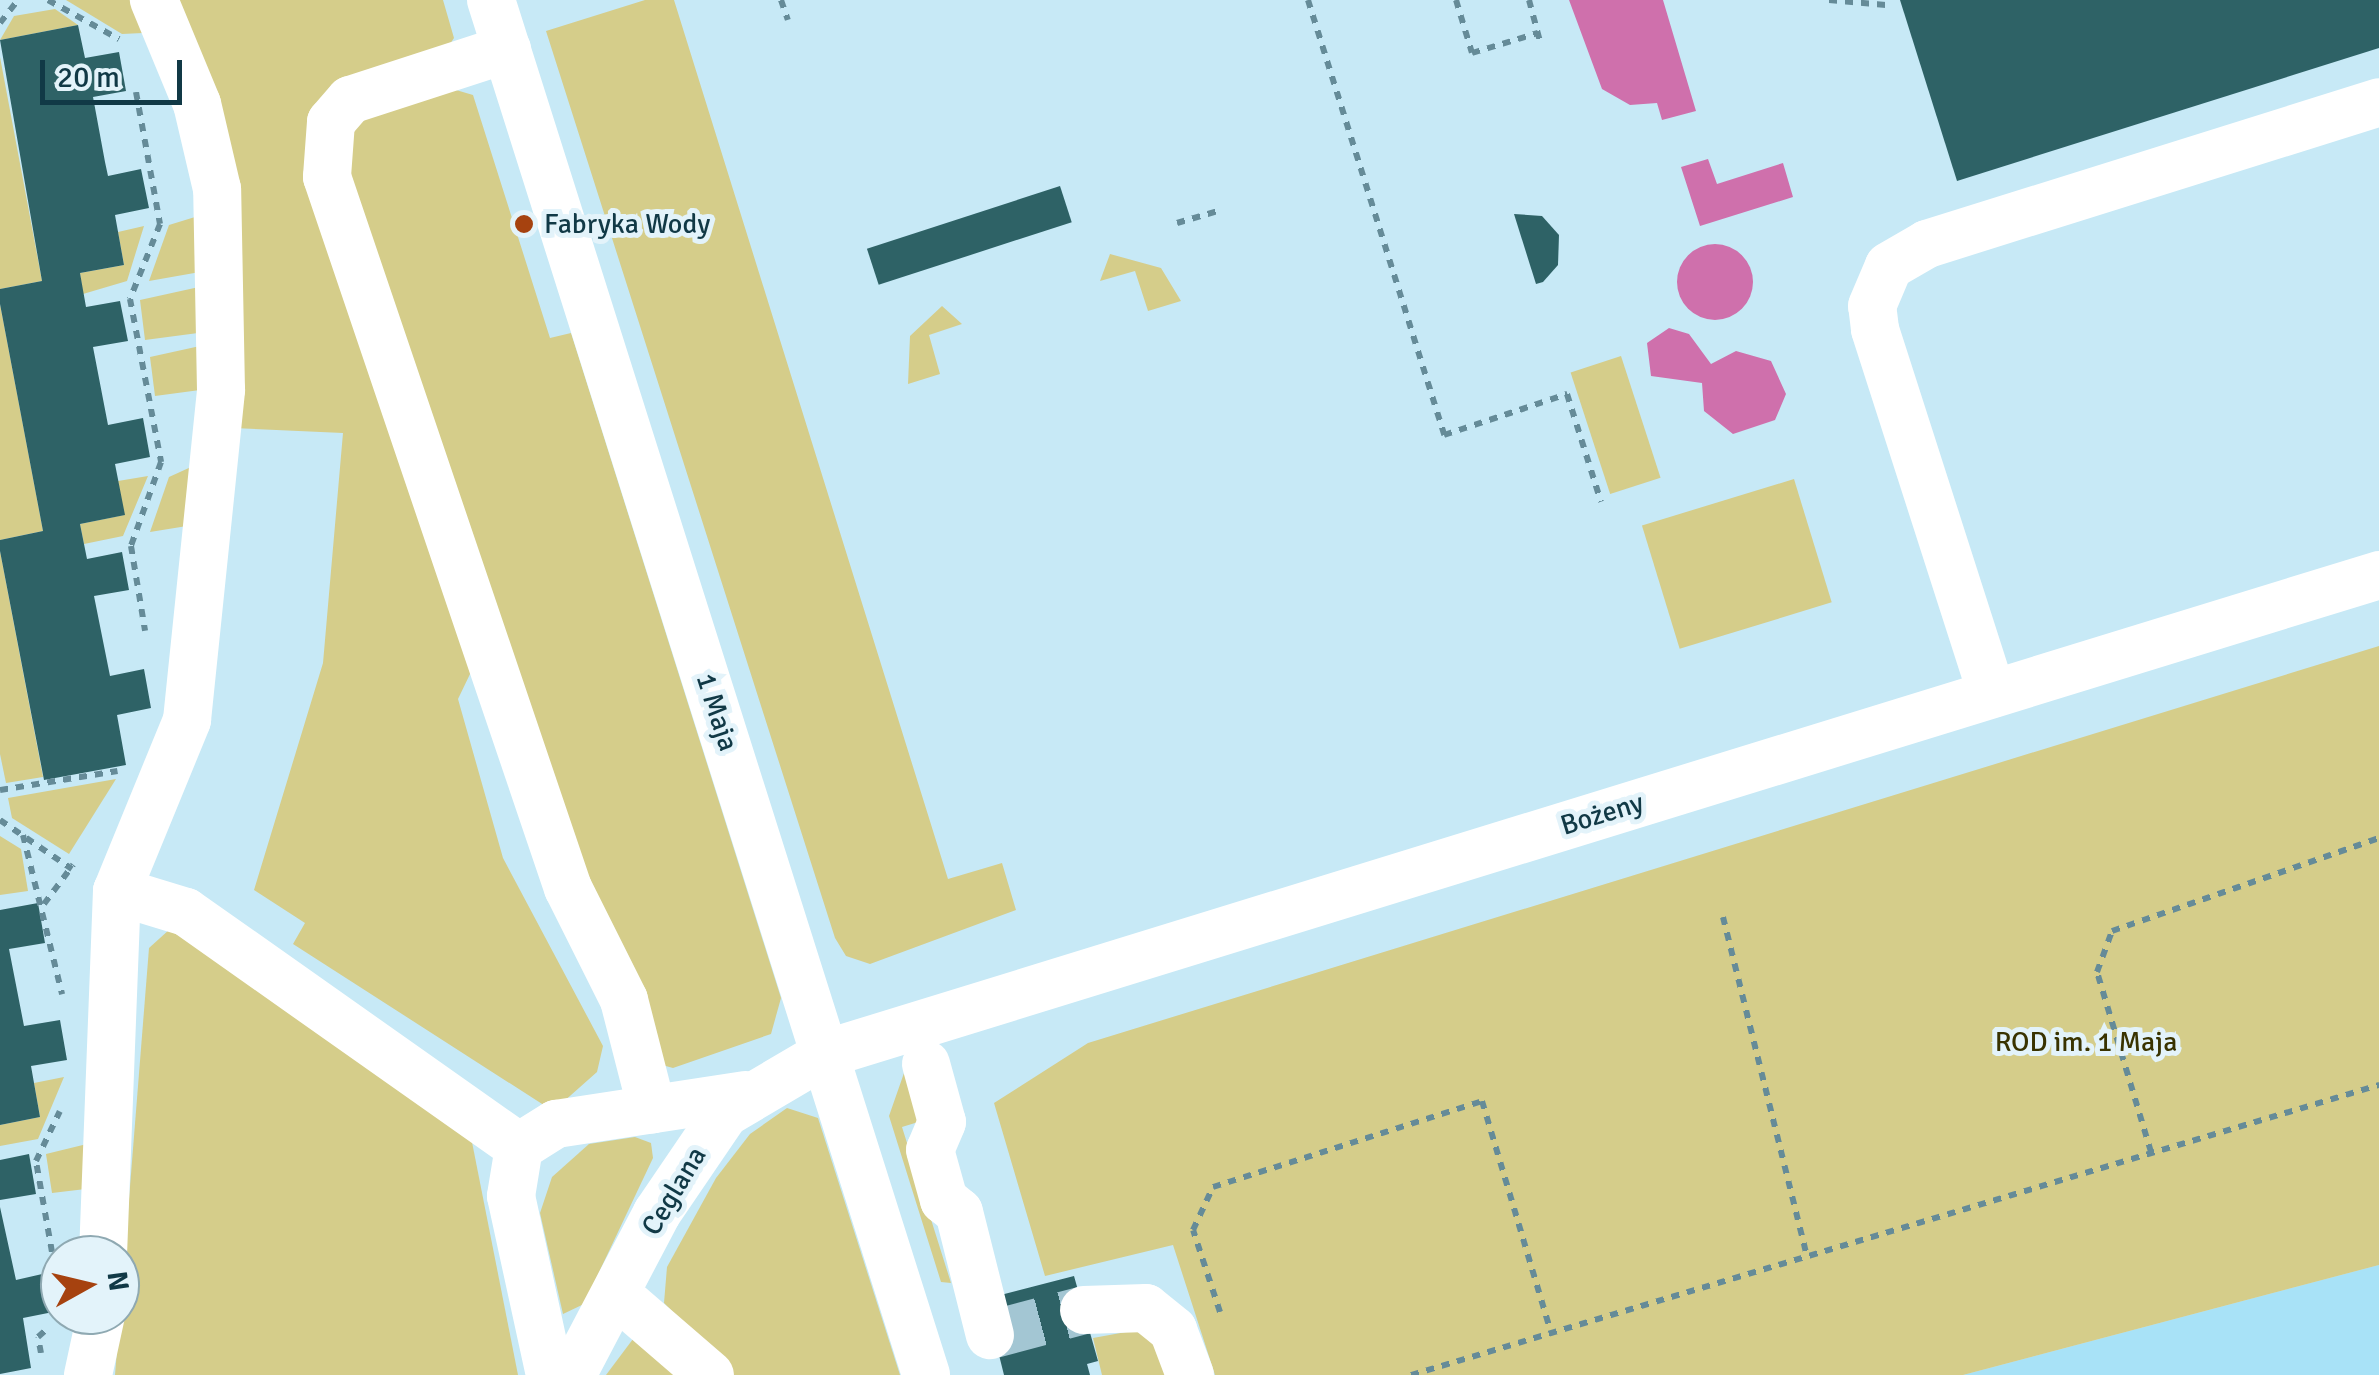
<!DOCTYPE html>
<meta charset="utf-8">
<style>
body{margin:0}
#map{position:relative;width:2379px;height:1375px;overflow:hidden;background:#c7e9f6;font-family:Signika,sans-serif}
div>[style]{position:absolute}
.built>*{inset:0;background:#a8e2f7}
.green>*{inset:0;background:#d5cd8a;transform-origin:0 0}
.water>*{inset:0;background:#cf70ac}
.round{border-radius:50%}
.building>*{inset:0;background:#2e6266;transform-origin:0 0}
.minor-tunnel>*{height:48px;margin-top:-24px;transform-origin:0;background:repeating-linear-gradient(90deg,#a3c6d3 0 48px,transparent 0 72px)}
.path>*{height:6px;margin-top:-3px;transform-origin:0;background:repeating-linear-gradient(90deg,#658b98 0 8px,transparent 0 16px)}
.minor>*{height:48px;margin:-24px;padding:0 24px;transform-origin:24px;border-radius:24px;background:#fff}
.dots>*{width:28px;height:28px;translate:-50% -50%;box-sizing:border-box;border:5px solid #e3f3fa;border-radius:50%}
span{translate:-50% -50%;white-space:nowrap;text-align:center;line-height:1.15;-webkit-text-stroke:10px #e3f3fa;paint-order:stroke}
.poi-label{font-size:28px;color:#113946}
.left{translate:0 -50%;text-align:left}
.street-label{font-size:28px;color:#113946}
.park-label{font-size:28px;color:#393300}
.north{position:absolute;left:40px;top:1235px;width:100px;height:100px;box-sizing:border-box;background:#e3f3fa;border:2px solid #8fa9b2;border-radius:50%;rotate:82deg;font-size:28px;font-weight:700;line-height:40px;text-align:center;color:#113946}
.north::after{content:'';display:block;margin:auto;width:35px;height:45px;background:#a6420f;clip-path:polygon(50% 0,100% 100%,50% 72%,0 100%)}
.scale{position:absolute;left:40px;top:60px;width:142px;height:45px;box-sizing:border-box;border:5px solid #113946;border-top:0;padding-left:12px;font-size:30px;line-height:35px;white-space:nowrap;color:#113946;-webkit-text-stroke:8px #e3f3fa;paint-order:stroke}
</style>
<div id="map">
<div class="built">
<i style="clip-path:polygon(2379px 1265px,2379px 1375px,1963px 1375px)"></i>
</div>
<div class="green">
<i style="clip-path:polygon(66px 0,133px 0,143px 33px,122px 34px)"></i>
<i style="clip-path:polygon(175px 0,443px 0,454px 38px,446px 50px,318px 107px,471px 672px,458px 699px,503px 858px,603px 1046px,597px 1072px,553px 1111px,293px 944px,305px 923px,254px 890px,323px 663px,343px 433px,233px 428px)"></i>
<i style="clip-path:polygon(645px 0,674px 0,948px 879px,1002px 863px,1016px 910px,870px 964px,846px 956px,835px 938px,546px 31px)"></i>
<i style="clip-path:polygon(55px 9px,78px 25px,0 40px,14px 16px)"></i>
<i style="clip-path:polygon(0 57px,42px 281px,0 289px)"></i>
<i style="clip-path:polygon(456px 90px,473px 95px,550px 338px,571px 333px,781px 998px,771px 1034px,673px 1068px,662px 1065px,587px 889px,342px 170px,356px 115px)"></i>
<i style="clip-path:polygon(195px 217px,200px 272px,149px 281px,169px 225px)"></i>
<i style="clip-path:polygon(144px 226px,127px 281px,83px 294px,80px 273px,124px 265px,118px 232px)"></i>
<i style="clip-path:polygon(1110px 254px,1161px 268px,1181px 301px,1148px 311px,1135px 271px,1100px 281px)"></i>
<i style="clip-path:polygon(199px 287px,198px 333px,145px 340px,140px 300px)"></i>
<i style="clip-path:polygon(0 304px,43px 531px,0 540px)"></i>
<i style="clip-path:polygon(942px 306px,962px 324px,929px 335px,940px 374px,908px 384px,910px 336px)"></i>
<i style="clip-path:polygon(200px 346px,200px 390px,155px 396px,150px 357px)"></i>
<i style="left:1621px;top:356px;width:128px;height:53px;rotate:72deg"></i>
<i style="clip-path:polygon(191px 467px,187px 526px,150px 532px,169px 477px)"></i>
<i style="clip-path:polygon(148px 476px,123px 536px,84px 544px,80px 524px,124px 515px,118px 481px)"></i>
<i style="left:1794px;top:479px;width:129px;height:159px;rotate:73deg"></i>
<i style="clip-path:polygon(0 551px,43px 777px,6px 783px,0 754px)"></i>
<i style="clip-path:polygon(2379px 646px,2379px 1265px,1963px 1375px,1215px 1375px,1173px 1245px,1045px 1276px,994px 1103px,1088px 1043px)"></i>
<i style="clip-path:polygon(116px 779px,69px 854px,12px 818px,8px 798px)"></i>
<i style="clip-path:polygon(0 836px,21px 849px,28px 891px,0 895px)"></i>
<i style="clip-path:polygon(170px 929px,471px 1137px,518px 1375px,115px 1375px,149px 948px)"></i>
<i style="clip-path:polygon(904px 1073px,928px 1119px,902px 1127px,951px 1283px,941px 1282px,889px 1116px)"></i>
<i style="clip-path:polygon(64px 1077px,38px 1139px,0 1146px,0 1125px,40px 1117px,34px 1083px)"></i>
<i style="clip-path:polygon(787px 1108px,818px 1118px,900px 1375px,734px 1375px,664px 1303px,667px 1267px,716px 1178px,750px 1134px)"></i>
<i style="clip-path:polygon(635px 1137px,651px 1143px,653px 1158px,584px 1304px,563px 1314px,540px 1213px,552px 1177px,589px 1144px)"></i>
<i style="clip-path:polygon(91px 1143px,94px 1188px,52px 1193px,46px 1154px)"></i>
<i style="clip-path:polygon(1137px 1330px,1157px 1346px,1168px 1375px,1102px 1375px,1093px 1338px)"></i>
<i style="clip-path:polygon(633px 1339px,697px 1375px,606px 1375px)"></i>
</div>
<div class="water">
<i style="clip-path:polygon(1569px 0,1663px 0,1696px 111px,1662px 120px,1657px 103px,1630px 105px,1602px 89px)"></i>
<i style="clip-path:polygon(1708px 159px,1717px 184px,1783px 163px,1793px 197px,1700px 226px,1681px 167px)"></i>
<i class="round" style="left:1677px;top:244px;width:76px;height:76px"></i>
<i style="clip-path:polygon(1669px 328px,1689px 334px,1711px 364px,1736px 351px,1771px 361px,1786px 394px,1775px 420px,1733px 434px,1704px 411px,1702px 383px,1651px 376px,1647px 343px)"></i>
</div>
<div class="building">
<i style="clip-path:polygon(1900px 0,2379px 0,2379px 48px,1957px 181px)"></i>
<i style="clip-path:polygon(78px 25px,85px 58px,119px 52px,126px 91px,93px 97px,105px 162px,108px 176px,141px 169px,149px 208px,115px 215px,124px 265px,80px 273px,86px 307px,120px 301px,128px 341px,93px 347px,108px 425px,143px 418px,150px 457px,115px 464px,125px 515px,80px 524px,87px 559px,122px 552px,129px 590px,94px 596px,110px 676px,144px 669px,151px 708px,117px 715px,126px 765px,44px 780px,0 551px,0 540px,43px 531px,0 304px,0 289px,42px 281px,0 40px)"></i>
<i style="left:1060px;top:186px;width:38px;height:203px;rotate:72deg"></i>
<i style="clip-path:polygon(1514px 214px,1542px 216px,1559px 235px,1558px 265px,1543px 282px,1536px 284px)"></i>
<i style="clip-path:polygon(38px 903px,45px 943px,9px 949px,24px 1026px,60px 1020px,67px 1060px,31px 1066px,40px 1117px,0 1125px,0 910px)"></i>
<i style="clip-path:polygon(29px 1154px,36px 1194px,0 1200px,0 1160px)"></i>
<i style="clip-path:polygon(0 1207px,16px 1280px,51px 1272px,58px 1311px,23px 1318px,31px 1368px,0 1374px)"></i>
<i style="clip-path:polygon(1074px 1276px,1098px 1361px,1087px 1364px,1090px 1375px,1004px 1375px,985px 1299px)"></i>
</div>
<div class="minor-tunnel">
<i style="left:994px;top:1334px;width:93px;rotate:-14.9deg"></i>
</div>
<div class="path">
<i style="left:48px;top:0;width:81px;rotate:28.8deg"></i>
<i style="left:781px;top:0;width:21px;rotate:71deg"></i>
<i style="left:1308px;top:0;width:456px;rotate:72.6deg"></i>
<i style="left:1444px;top:435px;width:130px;rotate:-18.4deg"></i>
<i style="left:1567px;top:394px;width:113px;rotate:72.5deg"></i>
<i style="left:1456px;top:0;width:55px;rotate:73.2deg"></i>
<i style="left:1472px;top:53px;width:69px;rotate:-16.9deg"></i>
<i style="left:1529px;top:0;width:47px;rotate:75.1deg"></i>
<i style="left:1829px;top:0;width:57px;rotate:5deg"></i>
<i style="left:0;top:23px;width:29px;rotate:-52deg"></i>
<i style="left:136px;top:92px;width:134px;rotate:79.7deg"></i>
<i style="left:160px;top:224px;width:81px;rotate:111.8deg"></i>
<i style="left:130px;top:299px;width:166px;rotate:79.2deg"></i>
<i style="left:161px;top:462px;width:89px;rotate:109.7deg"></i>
<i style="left:131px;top:546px;width:86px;rotate:80.6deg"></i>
<i style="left:1177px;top:223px;width:43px;rotate:-16.3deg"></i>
<i style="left:0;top:790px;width:119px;rotate:-9.2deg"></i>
<i style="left:0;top:820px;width:87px;rotate:34.2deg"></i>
<i style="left:23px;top:835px;width:164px;rotate:76.2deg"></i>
<i style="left:44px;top:904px;width:49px;rotate:-53.4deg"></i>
<i style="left:1723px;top:917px;width:346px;rotate:76.1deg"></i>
<i style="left:2151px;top:1152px;width:188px;rotate:-106.7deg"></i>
<i style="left:2097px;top:972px;width:44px;rotate:-69.9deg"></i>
<i style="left:2112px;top:931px;width:283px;rotate:-19.2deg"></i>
<i style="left:52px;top:1252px;width:92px;rotate:-100deg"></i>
<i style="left:36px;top:1161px;width:55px;rotate:-64.4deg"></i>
<i style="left:1220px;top:1312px;width:86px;rotate:-108.2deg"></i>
<i style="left:1193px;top:1230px;width:47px;rotate:-65.1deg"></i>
<i style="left:1213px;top:1187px;width:282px;rotate:-17.7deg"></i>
<i style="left:1482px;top:1101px;width:241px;rotate:73.4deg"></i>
<i style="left:41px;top:1353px;width:16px;rotate:-101deg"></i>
<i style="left:38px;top:1337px;width:15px;rotate:-42deg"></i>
<i style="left:1411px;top:1375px;width:1011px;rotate:-16.68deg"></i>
</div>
<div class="minor">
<i style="left:491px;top:0;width:1442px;rotate:72.44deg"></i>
<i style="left:507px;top:49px;width:165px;rotate:162deg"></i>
<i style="left:350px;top:100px;width:29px;rotate:131deg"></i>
<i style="left:331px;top:122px;width:55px;rotate:94.2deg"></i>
<i style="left:327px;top:177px;width:751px;rotate:71.28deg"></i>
<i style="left:568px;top:888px;width:125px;rotate:63.4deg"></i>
<i style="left:624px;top:1000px;width:113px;rotate:75.6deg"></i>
<i style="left:1992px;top:694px;width:383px;rotate:-107.8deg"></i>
<i style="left:1875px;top:329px;width:23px;rotate:-97deg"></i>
<i style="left:1872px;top:306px;width:43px;rotate:-67deg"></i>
<i style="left:1889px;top:266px;width:44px;rotate:-30.1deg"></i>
<i style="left:1927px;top:244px;width:474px;rotate:-17.4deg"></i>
<i style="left:117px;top:891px;width:72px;rotate:16.9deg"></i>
<i style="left:186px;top:912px;width:408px;rotate:35.2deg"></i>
<i style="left:926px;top:1064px;width:60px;rotate:74.6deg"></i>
<i style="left:942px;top:1122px;width:30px;rotate:113deg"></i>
<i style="left:930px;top:1150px;width:52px;rotate:74.4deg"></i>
<i style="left:944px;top:1200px;width:19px;rotate:39deg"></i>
<i style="left:959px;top:1212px;width:127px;rotate:75.9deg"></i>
<i style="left:103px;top:1255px;width:364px;rotate:-87.8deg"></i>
<i style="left:117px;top:891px;width:185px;rotate:-67.7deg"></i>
<i style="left:187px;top:720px;width:332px;rotate:-84.1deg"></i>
<i style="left:221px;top:390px;width:201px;rotate:-91.1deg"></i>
<i style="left:217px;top:189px;width:87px;rotate:-103.2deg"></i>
<i style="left:197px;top:104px;width:113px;rotate:-112.5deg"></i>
<i style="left:616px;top:1294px;width:124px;rotate:40.8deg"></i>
<i style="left:1084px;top:1310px;width:62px;rotate:-1.8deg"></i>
<i style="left:1146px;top:1308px;width:35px;rotate:39deg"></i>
<i style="left:1173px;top:1330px;width:48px;rotate:69.3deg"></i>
<i style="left:88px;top:1375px;width:61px;rotate:-77.8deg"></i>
<i style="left:550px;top:1375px;width:183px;rotate:-102.3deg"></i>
<i style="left:511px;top:1196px;width:50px;rotate:-80.7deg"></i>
<i style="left:519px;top:1147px;width:44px;rotate:-31.9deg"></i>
<i style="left:556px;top:1124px;width:192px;rotate:-8.7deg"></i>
<i style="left:572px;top:1375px;width:183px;rotate:-62.3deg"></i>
<i style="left:657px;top:1213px;width:121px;rotate:-55.8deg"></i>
<i style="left:725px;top:1113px;width:116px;rotate:-30.5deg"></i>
<i style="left:825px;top:1054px;width:1626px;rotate:-17.13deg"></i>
</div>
<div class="dots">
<i style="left:524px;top:224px;background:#a6420f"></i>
</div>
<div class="poi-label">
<span class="left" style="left:544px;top:224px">Fabryka Wody</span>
</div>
<div class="street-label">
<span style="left:717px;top:712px;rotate:72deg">1 Maja</span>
<span style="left:1602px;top:814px;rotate:-17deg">Bożeny</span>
<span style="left:674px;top:1191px;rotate:-59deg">Ceglana</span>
</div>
<div class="park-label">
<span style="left:2086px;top:1042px">ROD im. 1 Maja</span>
</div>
<div class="north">N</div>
<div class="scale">20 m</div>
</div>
